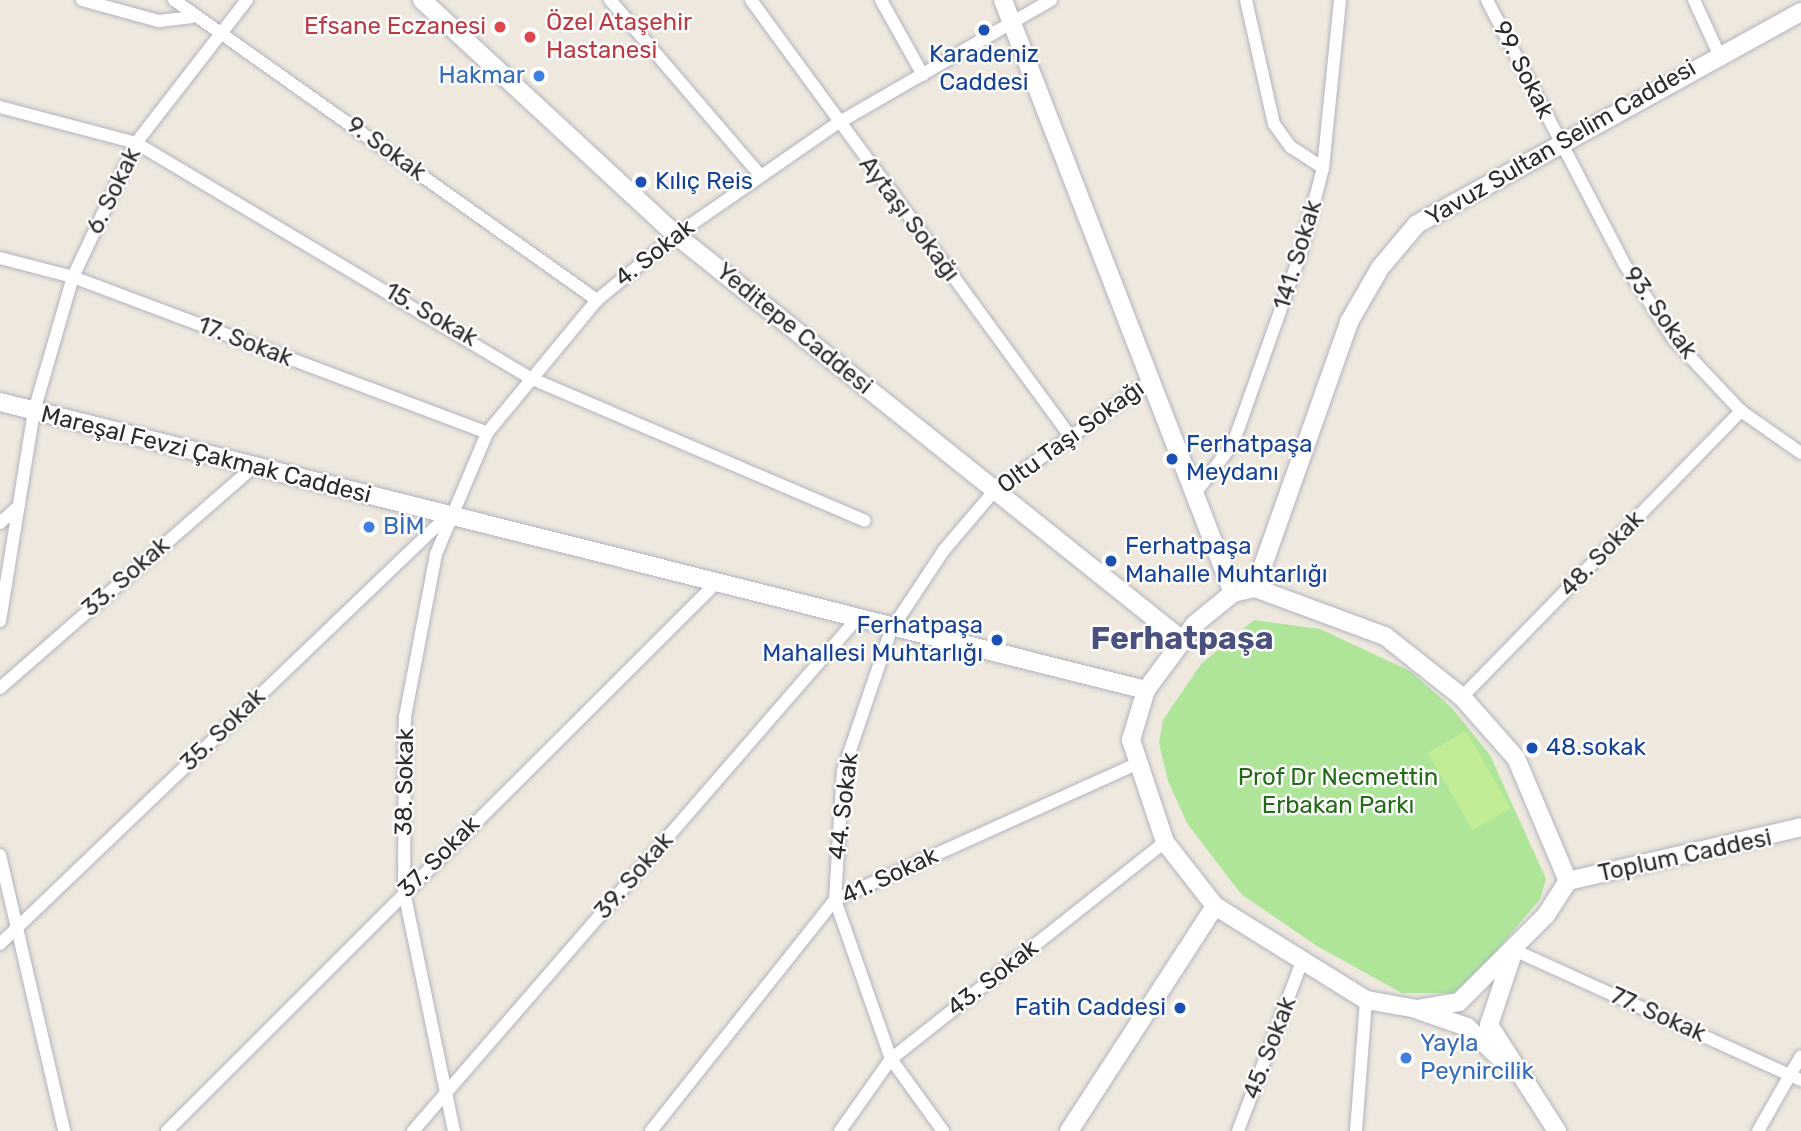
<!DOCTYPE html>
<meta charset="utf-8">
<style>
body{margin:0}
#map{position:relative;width:1801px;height:1131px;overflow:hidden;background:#eee8de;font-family:Rubik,sans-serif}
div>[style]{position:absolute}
.green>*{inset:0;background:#aee599}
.pitch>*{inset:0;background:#c2ec95;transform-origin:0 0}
.roads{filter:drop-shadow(0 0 2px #b2b3bf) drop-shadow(0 0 2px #b2b3bf)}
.street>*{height:12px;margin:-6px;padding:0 6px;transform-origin:6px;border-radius:6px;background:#fff}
.secondary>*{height:18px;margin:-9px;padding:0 9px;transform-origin:9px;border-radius:9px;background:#fff}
.dots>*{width:19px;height:19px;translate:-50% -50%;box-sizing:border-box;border:4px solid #fff;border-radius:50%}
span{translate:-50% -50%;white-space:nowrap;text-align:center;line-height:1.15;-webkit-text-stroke:5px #fff;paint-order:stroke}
.health-label{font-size:24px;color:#be3a42}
.left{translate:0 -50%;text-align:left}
.right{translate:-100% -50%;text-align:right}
.transit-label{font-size:24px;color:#164399}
.street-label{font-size:24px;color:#2c2c2c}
.shop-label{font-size:24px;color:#366cbe}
.park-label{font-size:24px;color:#256b19}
.district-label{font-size:32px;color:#4a517e;font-weight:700}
</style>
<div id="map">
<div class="green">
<i style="clip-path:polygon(1254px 620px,1320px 629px,1410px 671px,1451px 707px,1490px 755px,1546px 879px,1540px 899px,1461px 993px,1402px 993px,1317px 946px,1241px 894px,1187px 823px,1168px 781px,1159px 743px,1163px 720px,1201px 664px)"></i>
</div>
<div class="pitch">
<i style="left:1466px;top:731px;width:89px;height:44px;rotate:60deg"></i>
</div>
<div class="roads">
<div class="street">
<i style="left:82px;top:0;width:80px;rotate:15.3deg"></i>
<i style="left:159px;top:21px;width:33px;rotate:-7deg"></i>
<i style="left:174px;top:0;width:519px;rotate:35.35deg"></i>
<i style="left:610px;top:0;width:230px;rotate:49.4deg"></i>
<i style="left:751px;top:0;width:540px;rotate:53.81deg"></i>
<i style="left:881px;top:0;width:86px;rotate:60.8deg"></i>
<i style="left:1246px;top:0;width:127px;rotate:77.3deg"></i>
<i style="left:1274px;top:124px;width:29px;rotate:54deg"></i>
<i style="left:1291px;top:147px;width:38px;rotate:33deg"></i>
<i style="left:1487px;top:0;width:299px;rotate:62.5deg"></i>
<i style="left:1625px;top:265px;width:91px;rotate:56.7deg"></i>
<i style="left:1675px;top:341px;width:96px;rotate:46.7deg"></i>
<i style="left:1741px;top:411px;width:73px;rotate:35deg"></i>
<i style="left:1694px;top:0;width:60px;rotate:65.2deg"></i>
<i style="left:0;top:107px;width:141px;rotate:14.8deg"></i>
<i style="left:136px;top:143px;width:457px;rotate:30.8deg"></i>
<i style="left:528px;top:377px;width:366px;rotate:23.1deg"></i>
<i style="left:0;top:258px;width:75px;rotate:14.6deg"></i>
<i style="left:73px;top:277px;width:442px;rotate:20.6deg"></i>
<i style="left:1196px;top:492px;width:61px;rotate:-52.4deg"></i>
<i style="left:1233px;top:444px;width:204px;rotate:-70.5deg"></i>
<i style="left:1301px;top:252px;width:87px;rotate:-75.3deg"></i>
<i style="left:1323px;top:168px;width:169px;rotate:-84.2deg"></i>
<i style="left:0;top:523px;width:25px;rotate:-42deg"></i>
<i style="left:0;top:621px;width:213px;rotate:-80.8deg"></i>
<i style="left:34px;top:411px;width:140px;rotate:-73.8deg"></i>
<i style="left:73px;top:277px;width:148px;rotate:-64.8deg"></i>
<i style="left:136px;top:143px;width:181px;rotate:-52.2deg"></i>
<i style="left:0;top:688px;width:336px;rotate:-41.1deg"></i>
<i style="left:1462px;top:697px;width:400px;rotate:-45.7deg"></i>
<i style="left:0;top:855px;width:283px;rotate:76.9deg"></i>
<i style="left:0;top:944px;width:616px;rotate:-43.75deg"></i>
<i style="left:1514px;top:950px;width:315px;rotate:24.4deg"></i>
<i style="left:167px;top:1131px;width:773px;rotate:-44.95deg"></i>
<i style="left:413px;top:1131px;width:675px;rotate:-49.09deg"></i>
<i style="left:454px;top:1131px;width:245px;rotate:-101.8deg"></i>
<i style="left:404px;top:891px;width:174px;rotate:-89.7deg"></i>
<i style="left:405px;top:717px;width:166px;rotate:-79.2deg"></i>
<i style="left:436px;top:554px;width:131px;rotate:-67.1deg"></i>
<i style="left:487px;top:433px;width:173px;rotate:-50.4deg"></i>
<i style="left:597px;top:300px;width:102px;rotate:-39.4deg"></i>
<i style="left:676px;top:235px;width:197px;rotate:-34.7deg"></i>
<i style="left:838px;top:123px;width:246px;rotate:-30deg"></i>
<i style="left:651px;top:1131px;width:295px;rotate:-51.5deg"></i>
<i style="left:835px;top:900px;width:330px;rotate:-24.3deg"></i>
<i style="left:840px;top:1131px;width:88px;rotate:-54.7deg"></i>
<i style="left:891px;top:1059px;width:350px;rotate:-38.4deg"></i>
<i style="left:943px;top:1131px;width:89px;rotate:-125.8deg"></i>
<i style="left:891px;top:1059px;width:169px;rotate:-109.4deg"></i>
<i style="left:835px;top:900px;width:129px;rotate:-86.5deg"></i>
<i style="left:843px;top:771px;width:149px;rotate:-71.2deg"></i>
<i style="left:891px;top:630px;width:96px;rotate:-56.5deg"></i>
<i style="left:944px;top:550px;width:79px;rotate:-49.6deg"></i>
<i style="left:995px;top:490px;width:193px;rotate:-35.1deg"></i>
<i style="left:1238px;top:1131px;width:178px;rotate:-69.3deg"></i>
<i style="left:1356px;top:1131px;width:131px;rotate:-85.6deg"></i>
<i style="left:1758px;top:1131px;width:86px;rotate:-60.2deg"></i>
</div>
<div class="secondary">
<i style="left:422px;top:0;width:346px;rotate:42.8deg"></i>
<i style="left:676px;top:235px;width:648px;rotate:38.67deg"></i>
<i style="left:1003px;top:0;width:636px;rotate:68.8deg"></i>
<i style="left:0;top:402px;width:1182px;rotate:14.11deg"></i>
<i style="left:1255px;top:588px;width:139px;rotate:20.3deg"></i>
<i style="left:1385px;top:636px;width:98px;rotate:38.4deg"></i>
<i style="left:1462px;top:697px;width:81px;rotate:48.5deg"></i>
<i style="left:1516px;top:758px;width:134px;rotate:67.1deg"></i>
<i style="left:1568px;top:881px;width:40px;rotate:122.9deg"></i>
<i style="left:1546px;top:915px;width:123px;rotate:135deg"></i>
<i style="left:1459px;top:1002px;width:43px;rotate:170.5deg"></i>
<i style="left:1417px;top:1009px;width:52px;rotate:-170deg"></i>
<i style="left:1366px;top:1000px;width:178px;rotate:-148.1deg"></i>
<i style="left:1215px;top:906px;width:81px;rotate:-128deg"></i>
<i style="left:1165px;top:842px;width:108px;rotate:-108.4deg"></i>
<i style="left:1131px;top:740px;width:52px;rotate:-73.3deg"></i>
<i style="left:1146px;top:690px;width:82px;rotate:-53.4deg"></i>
<i style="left:1195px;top:624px;width:49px;rotate:-39.2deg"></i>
<i style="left:1233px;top:593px;width:23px;rotate:-13deg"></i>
<i style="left:1255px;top:588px;width:282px;rotate:-70.5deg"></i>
<i style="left:1349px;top:322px;width:62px;rotate:-60.1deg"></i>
<i style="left:1380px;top:268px;width:57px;rotate:-49.9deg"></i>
<i style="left:1417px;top:224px;width:439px;rotate:-28.9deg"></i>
<i style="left:1568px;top:881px;width:239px;rotate:-13deg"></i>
<i style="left:1514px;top:950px;width:79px;rotate:108.4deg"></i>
<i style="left:1489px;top:1025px;width:126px;rotate:57.3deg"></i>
<i style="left:1418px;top:1010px;width:52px;rotate:19.1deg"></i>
<i style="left:1467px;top:1027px;width:50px;rotate:43.4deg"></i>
<i style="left:1069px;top:1131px;width:268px;rotate:-57deg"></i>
</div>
</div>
<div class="dots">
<i style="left:500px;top:27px;background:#e0444e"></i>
<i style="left:984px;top:30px;background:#1a4fb4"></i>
<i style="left:530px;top:37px;background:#e0444e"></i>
<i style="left:539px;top:76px;background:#3f7fe0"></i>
<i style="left:641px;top:182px;background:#1a4fb4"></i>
<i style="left:1172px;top:459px;background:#1a4fb4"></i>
<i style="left:369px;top:527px;background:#3f7fe0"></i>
<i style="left:1111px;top:561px;background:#1a4fb4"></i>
<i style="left:997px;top:640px;background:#1a4fb4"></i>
<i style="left:1532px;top:748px;background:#1a4fb4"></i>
<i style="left:1180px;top:1008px;background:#1a4fb4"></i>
<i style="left:1406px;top:1058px;background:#3f7fe0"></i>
</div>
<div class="health-label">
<span class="left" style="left:546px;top:37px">Özel Ataşehir<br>Hastanesi</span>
<span class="right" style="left:486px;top:27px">Efsane Eczanesi</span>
</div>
<div class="transit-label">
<span style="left:984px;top:69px">Karadeniz<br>Caddesi</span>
<span class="left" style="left:655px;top:182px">Kılıç Reis</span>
<span class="left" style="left:1186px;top:459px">Ferhatpaşa<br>Meydanı</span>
<span class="left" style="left:1125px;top:561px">Ferhatpaşa<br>Mahalle Muhtarlığı</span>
<span class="right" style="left:983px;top:640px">Ferhatpaşa<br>Mahallesi Muhtarlığı</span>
<span class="left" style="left:1546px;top:748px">48.sokak</span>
<span class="right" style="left:1166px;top:1008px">Fatih Caddesi</span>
</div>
<div class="street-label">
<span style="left:1523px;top:70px;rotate:63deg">99. Sokak</span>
<span style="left:1561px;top:143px;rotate:-30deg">Yavuz Sultan Selim Caddesi</span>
<span style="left:386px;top:149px;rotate:36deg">9. Sokak</span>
<span style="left:114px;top:191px;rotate:-64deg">6. Sokak</span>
<span style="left:909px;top:219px;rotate:53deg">Aytaşı Sokağı</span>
<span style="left:655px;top:253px;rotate:-38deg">4. Sokak</span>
<span style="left:1298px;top:255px;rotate:-73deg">141. Sokak</span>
<span style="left:1660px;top:313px;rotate:54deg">93. Sokak</span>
<span style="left:431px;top:315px;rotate:30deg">15. Sokak</span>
<span style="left:794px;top:329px;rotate:39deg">Yeditepe Caddesi</span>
<span style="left:245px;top:342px;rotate:21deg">17. Sokak</span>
<span style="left:1071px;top:437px;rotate:-36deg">Oltu Taşı Sokağı</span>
<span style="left:206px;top:455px;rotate:14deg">Mareşal Fevzi Çakmak Caddesi</span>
<span style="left:1602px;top:554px;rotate:-46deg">48. Sokak</span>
<span style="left:126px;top:577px;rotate:-41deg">33. Sokak</span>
<span style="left:223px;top:730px;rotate:-44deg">35. Sokak</span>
<span style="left:405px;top:782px;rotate:-89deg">38. Sokak</span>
<span style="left:844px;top:806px;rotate:-83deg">44. Sokak</span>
<span style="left:1685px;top:856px;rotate:-12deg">Toplum Caddesi</span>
<span style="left:439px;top:857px;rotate:-45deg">37. Sokak</span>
<span style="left:634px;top:876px;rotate:-49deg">39. Sokak</span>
<span style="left:890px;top:876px;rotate:-25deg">41. Sokak</span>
<span style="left:993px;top:978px;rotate:-38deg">43. Sokak</span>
<span style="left:1658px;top:1015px;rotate:24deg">77. Sokak</span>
<span style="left:1270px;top:1048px;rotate:-69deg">45. Sokak</span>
</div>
<div class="shop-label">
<span class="right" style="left:525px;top:76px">Hakmar</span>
<span class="left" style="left:383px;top:527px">BİM</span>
<span class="left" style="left:1420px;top:1058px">Yayla<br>Peynircilik</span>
</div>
<div class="park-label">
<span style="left:1338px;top:792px">Prof Dr Necmettin<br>Erbakan Parkı</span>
</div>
<div class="district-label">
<span style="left:1182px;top:638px">Ferhatpaşa</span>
</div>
</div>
